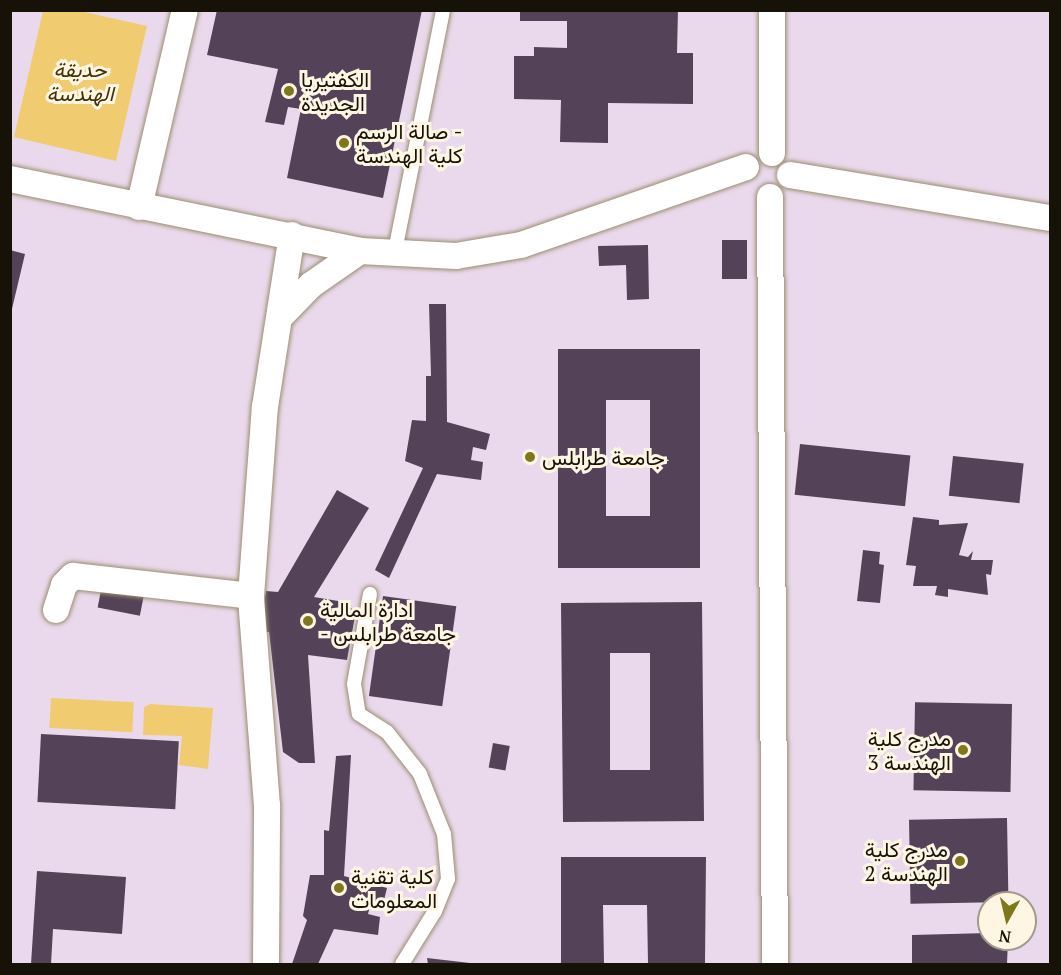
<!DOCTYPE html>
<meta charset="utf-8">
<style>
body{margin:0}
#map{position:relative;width:1061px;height:975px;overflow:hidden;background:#f6e8c9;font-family:"PT Serif",Vazirmatn,serif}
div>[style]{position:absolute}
.education>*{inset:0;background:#ead9ec}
.green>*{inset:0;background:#f0cb70;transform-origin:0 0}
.building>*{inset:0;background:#544258;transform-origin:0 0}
.roads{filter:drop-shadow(0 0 2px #9a8e71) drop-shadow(0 0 2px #9a8e71)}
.service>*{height:14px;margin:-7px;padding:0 7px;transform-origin:7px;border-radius:7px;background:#fff}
.minor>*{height:26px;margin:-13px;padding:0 13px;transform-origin:13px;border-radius:13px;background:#fff}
.dots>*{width:16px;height:16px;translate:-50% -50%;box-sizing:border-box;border:3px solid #fef6e3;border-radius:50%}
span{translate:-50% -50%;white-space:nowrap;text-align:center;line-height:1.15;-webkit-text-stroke:6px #fef6e3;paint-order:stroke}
.park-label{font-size:21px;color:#423205;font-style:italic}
.poi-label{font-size:21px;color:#171207}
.left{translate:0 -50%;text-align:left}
.right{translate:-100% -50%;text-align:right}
.frame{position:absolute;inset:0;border:12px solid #171207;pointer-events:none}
.north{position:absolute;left:977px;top:891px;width:60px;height:60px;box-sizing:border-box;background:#fef6e3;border:2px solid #a29b8b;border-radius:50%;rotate:188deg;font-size:16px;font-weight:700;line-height:24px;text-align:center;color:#171207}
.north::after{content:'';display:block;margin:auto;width:21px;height:27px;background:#7e771c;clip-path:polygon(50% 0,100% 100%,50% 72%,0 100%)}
</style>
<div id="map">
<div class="education">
<i style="clip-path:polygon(evenodd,10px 11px,1050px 11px,1050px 964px,11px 964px,10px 11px,989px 903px,1025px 903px,1025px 939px,989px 939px,989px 903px)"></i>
</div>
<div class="green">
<i style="clip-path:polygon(43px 11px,80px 11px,147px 26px,116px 161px,14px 137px)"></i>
<i style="left:51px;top:698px;width:83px;height:30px;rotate:3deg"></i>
<i style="clip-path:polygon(150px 704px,213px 708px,208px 769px,179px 765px,182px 736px,143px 735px,144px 707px)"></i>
</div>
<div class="building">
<i style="clip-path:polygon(217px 10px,422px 10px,383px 198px,287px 178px,301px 109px,288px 107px,284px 125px,265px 122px,278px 69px,207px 55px)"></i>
<i style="clip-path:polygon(520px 10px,678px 10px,677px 53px,693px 53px,693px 104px,608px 103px,608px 143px,560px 142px,561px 100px,514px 99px,514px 56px,534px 56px,534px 47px,567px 48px,567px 21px,520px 21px)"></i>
<i style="left:722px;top:240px;width:25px;height:39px"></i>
<i style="clip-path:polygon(648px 245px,649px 299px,627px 300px,626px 265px,599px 266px,598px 246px)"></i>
<i style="clip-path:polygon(10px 250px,25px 254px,11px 313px,10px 313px)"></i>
<i style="clip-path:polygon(429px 304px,446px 304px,447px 422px,490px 434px,486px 450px,473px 447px,471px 460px,483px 462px,481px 480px,437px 474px,389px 578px,375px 570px,423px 468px,405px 461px,412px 420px,426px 421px,426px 376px,431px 376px)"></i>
<i style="clip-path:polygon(evenodd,558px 349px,700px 349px,700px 568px,558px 568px,558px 349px,606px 400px,650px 400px,650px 516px,606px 516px,606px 400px)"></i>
<i style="left:800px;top:444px;width:111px;height:51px;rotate:6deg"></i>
<i style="left:953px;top:456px;width:71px;height:40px;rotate:6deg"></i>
<i style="clip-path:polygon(337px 490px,369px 508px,314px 597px,338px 601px,356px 611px,347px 660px,308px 655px,315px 763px,299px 763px,283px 752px,269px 632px,260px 632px,266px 591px,278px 592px)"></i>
<i style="clip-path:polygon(913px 517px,939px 520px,939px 525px,968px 523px,959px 555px,968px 557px,973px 551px,971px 560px,993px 560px,991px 575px,986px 574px,988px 595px,948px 589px,948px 597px,935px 595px,937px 586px,913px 586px,916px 566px,906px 565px)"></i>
<i style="clip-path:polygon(863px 550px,880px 552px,879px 564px,884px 565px,880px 603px,857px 601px)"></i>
<i style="left:103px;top:580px;width:43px;height:28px;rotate:11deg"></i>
<i style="left:383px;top:596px;width:74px;height:101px;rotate:8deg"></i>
<i style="clip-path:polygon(evenodd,702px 602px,704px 821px,563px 822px,561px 603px,702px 602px,610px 653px,650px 653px,650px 770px,610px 770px,610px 653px)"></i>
<i style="left:1012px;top:704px;width:88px;height:97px;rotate:91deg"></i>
<i style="left:41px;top:734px;width:138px;height:68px;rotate:3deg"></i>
<i style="left:493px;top:743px;width:17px;height:25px;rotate:10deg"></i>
<i style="clip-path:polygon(351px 755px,344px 876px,387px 888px,383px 904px,371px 902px,368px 914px,380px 917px,378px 935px,334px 929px,318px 964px,292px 964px,307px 920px,303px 916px,310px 875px,324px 875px,324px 830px,329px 831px,336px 756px)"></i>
<i style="left:1007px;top:818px;width:84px;height:98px;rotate:89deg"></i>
<i style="clip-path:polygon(561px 857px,706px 857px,705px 964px,648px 964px,647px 905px,603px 905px,604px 964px,561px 964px)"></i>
<i style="clip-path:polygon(37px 871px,126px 877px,122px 934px,53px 929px,51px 964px,31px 964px)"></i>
<i style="clip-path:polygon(989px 933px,989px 939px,1008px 939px,1007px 964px,912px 964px,912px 935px)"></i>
<i style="clip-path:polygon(427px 958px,470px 963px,470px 964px,428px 964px)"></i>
</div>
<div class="roads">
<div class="service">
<i style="left:394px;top:256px;width:251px;rotate:-78.7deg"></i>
<i style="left:370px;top:594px;width:91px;rotate:100.1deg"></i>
<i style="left:354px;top:684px;width:30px;rotate:81deg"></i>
<i style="left:359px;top:714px;width:33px;rotate:33deg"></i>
<i style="left:387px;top:732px;width:53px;rotate:51.8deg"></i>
<i style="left:420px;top:774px;width:65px;rotate:68.2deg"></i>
<i style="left:444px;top:834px;width:45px;rotate:84.9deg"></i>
<i style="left:448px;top:879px;width:35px;rotate:112deg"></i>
<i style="left:435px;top:911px;width:62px;rotate:121.9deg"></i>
</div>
<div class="minor">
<i style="left:772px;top:153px;width:143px;rotate:-90deg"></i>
<i style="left:790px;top:175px;width:264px;rotate:9.4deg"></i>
<i style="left:10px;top:179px;width:357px;rotate:11.6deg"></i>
<i style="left:360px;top:251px;width:96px;rotate:3deg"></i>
<i style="left:456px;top:256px;width:66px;rotate:-9.6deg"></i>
<i style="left:521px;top:245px;width:238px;rotate:-19.1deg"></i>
<i style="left:770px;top:197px;width:767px;rotate:89.63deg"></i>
<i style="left:139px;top:207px;width:202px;rotate:-76.9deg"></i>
<i style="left:281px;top:316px;width:43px;rotate:-45.9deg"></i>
<i style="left:311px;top:285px;width:60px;rotate:-34.8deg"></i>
<i style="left:56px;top:610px;width:26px;rotate:-72deg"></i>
<i style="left:64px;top:585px;width:13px;rotate:-45deg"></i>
<i style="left:73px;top:576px;width:179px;rotate:6.4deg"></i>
<i style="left:266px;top:964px;width:158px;rotate:-89.6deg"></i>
<i style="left:267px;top:806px;width:211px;rotate:-94.4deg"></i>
<i style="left:251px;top:596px;width:190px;rotate:-85.8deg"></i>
<i style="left:265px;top:407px;width:174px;rotate:-81.1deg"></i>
</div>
</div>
<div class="dots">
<i style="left:289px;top:91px;background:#7e771c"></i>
<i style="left:344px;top:143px;background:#7e771c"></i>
<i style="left:530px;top:457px;background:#7e771c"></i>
<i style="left:308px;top:621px;background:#7e771c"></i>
<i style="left:963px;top:750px;background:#7e771c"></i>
<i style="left:960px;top:861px;background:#7e771c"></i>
<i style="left:339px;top:888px;background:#7e771c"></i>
</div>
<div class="park-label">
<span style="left:80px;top:81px">حديقة<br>الهندسة</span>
</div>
<div class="poi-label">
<span class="left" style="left:301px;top:91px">الكفتيريا<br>الجديدة</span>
<span class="left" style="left:356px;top:143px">صالة الرسم -<br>كلية الهندسة</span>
<span class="left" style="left:542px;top:457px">جامعة طرابلس</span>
<span class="left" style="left:320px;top:621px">ادارة المالية<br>- جامعة طرابلس</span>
<span class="right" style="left:951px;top:750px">مدرج كلية<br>الهندسة 3</span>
<span class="right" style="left:948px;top:861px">مدرج كلية<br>الهندسة 2</span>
<span class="left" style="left:351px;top:888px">كلية تقنية<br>المعلومات</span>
</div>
<div class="frame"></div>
<div class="north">N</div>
</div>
